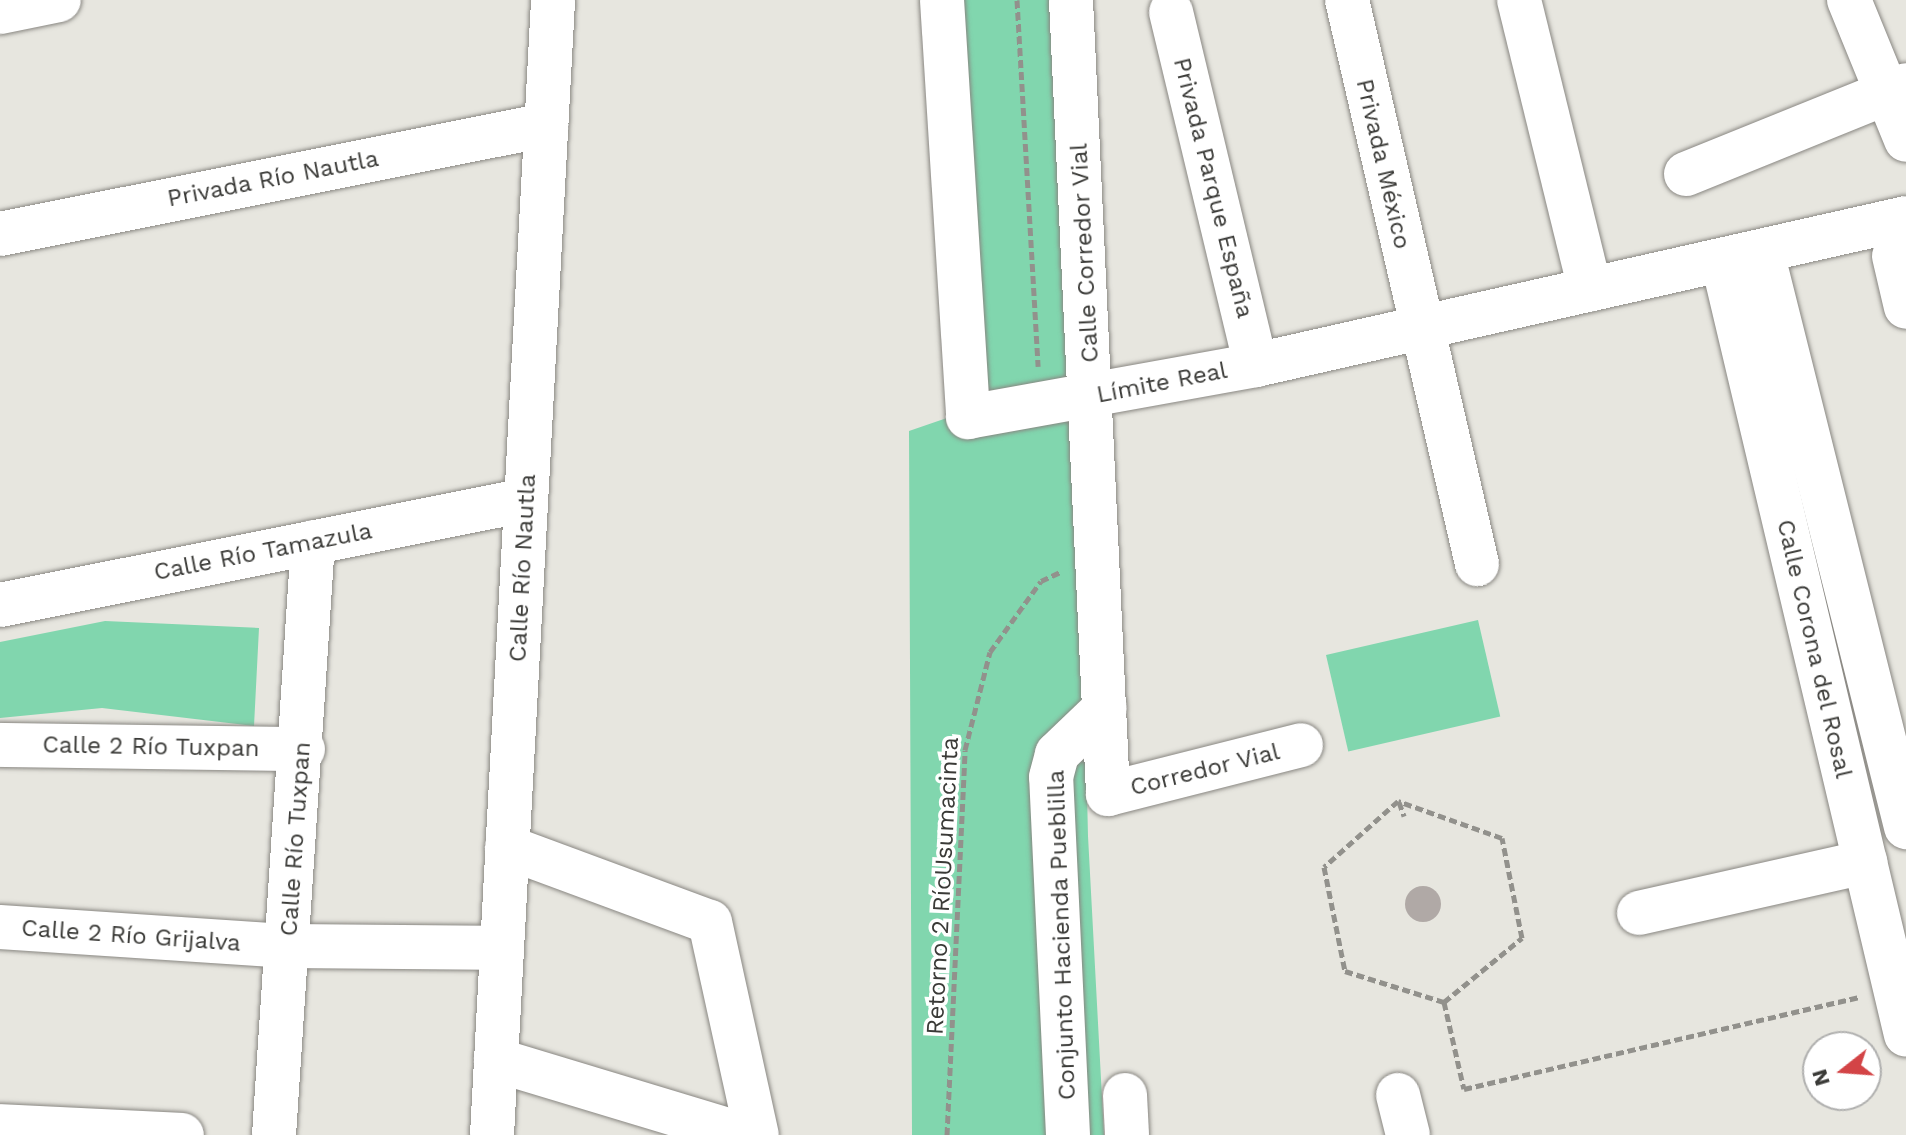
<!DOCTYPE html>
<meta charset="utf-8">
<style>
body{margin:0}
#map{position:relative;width:1906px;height:1135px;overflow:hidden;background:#e7e6df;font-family:"Work Sans",sans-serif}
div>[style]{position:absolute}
.green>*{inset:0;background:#81d6ae;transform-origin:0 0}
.building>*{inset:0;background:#b0a9a6}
.round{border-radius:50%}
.path>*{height:5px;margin-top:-2.5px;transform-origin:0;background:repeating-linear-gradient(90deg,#92918c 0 8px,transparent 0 12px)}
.roads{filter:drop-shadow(0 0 2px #898782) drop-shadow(0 0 2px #898782)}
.minor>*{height:44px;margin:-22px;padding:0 22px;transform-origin:22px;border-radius:22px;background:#fff}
span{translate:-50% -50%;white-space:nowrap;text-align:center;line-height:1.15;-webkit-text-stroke:7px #fff;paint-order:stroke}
.street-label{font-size:24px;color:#3a3a37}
.north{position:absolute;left:1802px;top:1031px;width:80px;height:80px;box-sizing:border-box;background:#fff;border:2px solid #b0b0af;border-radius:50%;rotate:253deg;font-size:22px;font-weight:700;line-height:32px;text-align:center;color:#3a3a37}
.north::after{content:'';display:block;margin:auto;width:28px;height:36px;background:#d34446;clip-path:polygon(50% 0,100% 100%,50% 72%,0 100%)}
</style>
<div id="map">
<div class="green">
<i style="clip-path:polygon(951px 0,1069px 0,1088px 836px,1104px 1135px,912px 1135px,909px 431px,973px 409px)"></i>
<i style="left:1478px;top:620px;width:99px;height:156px;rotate:77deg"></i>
<i style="clip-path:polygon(105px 621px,259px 628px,254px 726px,102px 708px,0 718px,0 642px)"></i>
</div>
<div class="building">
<i class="round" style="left:1405px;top:886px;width:36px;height:36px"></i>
</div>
<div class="path">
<i style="left:1017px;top:0;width:367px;rotate:86.7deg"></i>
<i style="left:1399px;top:802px;width:15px;rotate:70deg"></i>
<i style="left:1444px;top:1002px;width:101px;rotate:-39.4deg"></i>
<i style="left:1522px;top:938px;width:102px;rotate:-101.3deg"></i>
<i style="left:1502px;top:838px;width:110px;rotate:-160.4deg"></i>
<i style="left:1398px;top:801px;width:99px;rotate:138.3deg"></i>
<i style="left:1324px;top:867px;width:106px;rotate:78.6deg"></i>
<i style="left:1345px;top:971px;width:104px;rotate:17.4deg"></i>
<i style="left:1444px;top:1002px;width:89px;rotate:77.1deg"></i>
<i style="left:1464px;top:1089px;width:406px;rotate:-13.1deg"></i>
<i style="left:947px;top:1135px;width:385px;rotate:-87.3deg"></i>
<i style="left:965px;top:750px;width:101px;rotate:-75.7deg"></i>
<i style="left:990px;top:652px;width:87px;rotate:-54.3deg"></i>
<i style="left:1041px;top:581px;width:21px;rotate:-25deg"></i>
</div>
<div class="roads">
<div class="minor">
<i style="left:942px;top:0;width:418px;rotate:86.4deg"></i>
<i style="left:968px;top:417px;width:293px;rotate:-10.2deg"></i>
<i style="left:1256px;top:365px;width:666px;rotate:-12.74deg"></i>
<i style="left:1071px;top:0;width:795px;rotate:87.33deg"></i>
<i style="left:1108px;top:794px;width:199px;rotate:-14.2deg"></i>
<i style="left:1347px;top:0;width:579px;rotate:77.02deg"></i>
<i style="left:1519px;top:0;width:298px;rotate:76.2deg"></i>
<i style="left:1849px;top:0;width:151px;rotate:67.8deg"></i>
<i style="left:0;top:12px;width:60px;rotate:-11.5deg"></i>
<i style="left:1171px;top:12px;width:363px;rotate:76.5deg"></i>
<i style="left:1686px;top:174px;width:237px;rotate:-22deg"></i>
<i style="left:0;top:234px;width:557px;rotate:-11.29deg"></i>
<i style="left:1762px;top:252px;width:593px;rotate:75.94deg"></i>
<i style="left:1894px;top:256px;width:52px;rotate:76.8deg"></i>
<i style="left:1723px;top:263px;width:793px;rotate:76.66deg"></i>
<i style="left:0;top:605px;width:536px;rotate:-11.29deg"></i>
<i style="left:0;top:745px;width:303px;rotate:0.8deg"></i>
<i style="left:507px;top:847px;width:216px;rotate:20.3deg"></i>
<i style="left:710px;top:922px;width:218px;rotate:77.6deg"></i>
<i style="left:1639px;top:913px;width:232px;rotate:-12.7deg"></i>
<i style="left:0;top:927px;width:289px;rotate:3.8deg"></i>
<i style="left:288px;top:946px;width:214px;rotate:0.5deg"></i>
<i style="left:496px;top:1060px;width:259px;rotate:16.8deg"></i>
<i style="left:1125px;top:1095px;width:40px;rotate:87.1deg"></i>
<i style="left:1398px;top:1095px;width:41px;rotate:76deg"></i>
<i style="left:0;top:1126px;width:182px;rotate:2.8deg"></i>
<i style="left:274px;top:1135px;width:594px;rotate:-86.24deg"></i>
<i style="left:492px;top:1135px;width:1137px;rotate:-86.92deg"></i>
<i style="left:1068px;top:1135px;width:358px;rotate:-92.7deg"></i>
<i style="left:1051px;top:777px;width:24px;rotate:-75deg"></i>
<i style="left:1057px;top:754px;width:66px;rotate:-43.8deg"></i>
</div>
</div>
<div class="street-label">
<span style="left:1383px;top:164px;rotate:77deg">Privada México</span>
<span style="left:273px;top:179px;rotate:-11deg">Privada Río Nautla</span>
<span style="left:1213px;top:188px;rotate:76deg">Privada Parque España</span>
<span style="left:1085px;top:253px;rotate:-93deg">Calle Corredor Vial</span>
<span style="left:1162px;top:383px;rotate:-11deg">Límite Real</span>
<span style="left:263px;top:552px;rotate:-11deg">Calle Río Tamazula</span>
<span style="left:523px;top:568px;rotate:-87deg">Calle Río Nautla</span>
<span style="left:1814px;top:649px;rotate:77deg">Calle Corona del Rosal</span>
<span style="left:151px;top:747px;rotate:1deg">Calle 2 Río Tuxpan</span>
<span style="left:1205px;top:770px;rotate:-14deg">Corredor Vial</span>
<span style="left:296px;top:839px;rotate:-86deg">Calle Río Tuxpan</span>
<span style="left:943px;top:886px;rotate:-87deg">Retorno 2 RíoUsumacinta</span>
<span style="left:1062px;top:935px;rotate:-92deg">Conjunto Hacienda Pueblilla</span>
<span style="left:131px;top:936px;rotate:4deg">Calle 2 Río Grijalva</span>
</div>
<div class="north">N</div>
</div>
